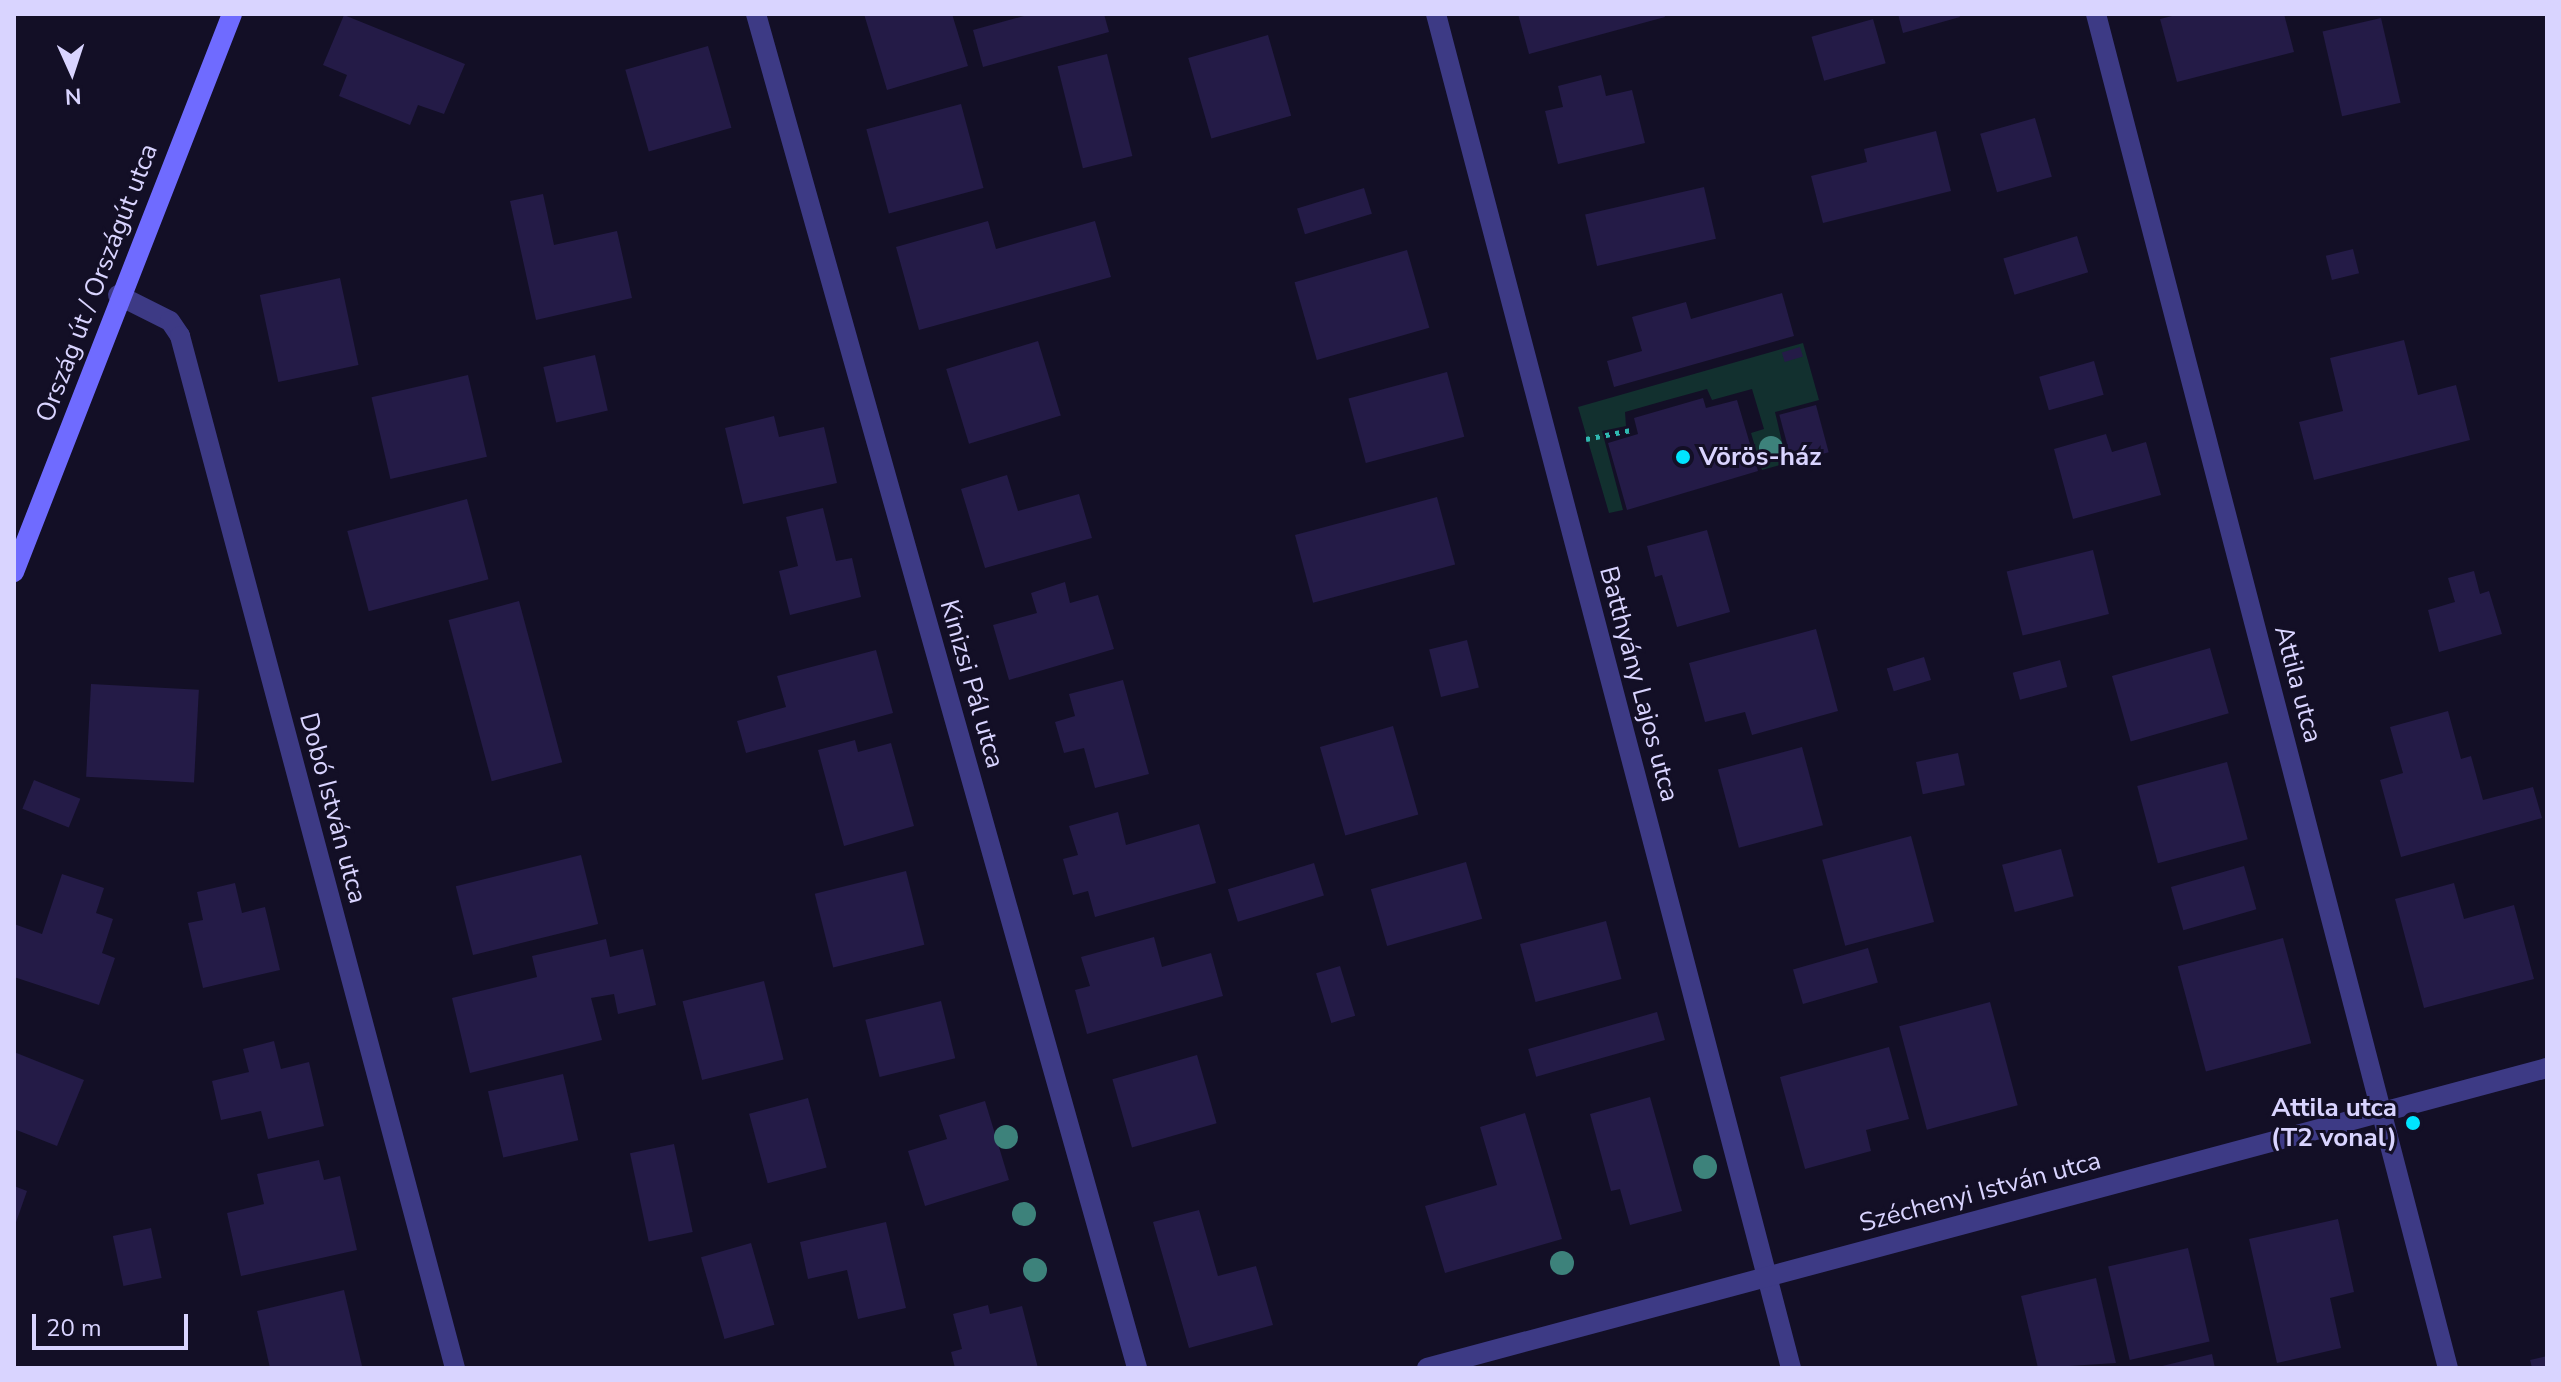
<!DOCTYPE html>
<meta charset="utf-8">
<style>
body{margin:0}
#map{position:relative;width:2561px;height:1382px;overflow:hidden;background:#130f26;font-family:"Nunito Sans",sans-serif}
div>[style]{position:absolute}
.green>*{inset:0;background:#12302f}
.building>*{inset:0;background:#241b47;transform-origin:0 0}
.path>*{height:5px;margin-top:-2.5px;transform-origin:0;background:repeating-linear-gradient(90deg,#2fb8b0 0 4px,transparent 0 10px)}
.street>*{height:20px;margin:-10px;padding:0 10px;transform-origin:10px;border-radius:10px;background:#3d3a85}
.secondary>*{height:20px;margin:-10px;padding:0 10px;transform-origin:10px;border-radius:10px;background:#6f6bff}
.trees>*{width:24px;height:24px;margin:-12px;border-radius:50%;background:#3d827b}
.dots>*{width:22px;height:22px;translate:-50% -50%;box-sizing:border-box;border:4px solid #130f26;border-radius:50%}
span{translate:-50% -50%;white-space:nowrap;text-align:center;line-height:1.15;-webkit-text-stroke:6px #130f26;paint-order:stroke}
.street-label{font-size:26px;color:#d9d4ff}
.poi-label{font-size:26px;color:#d9d4ff;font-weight:700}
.left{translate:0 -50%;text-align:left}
.right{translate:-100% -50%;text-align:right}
.frame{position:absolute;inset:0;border:16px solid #d9d4ff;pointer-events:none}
.north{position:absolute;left:32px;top:32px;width:80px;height:80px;-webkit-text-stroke:6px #130f26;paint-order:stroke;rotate:177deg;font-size:22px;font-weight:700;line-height:32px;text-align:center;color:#d9d4ff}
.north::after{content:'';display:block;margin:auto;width:28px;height:36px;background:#d9d4ff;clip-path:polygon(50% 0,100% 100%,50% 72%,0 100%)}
.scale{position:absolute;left:32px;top:1314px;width:156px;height:36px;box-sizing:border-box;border:4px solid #d9d4ff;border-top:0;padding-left:10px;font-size:24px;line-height:28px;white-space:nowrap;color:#d9d4ff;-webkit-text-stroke:6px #130f26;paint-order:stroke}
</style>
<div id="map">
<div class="green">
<i style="clip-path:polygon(1803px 343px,1819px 400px,1775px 412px,1787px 463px,1762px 470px,1751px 433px,1764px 429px,1752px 389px,1712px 400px,1707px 389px,1667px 400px,1625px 412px,1626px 426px,1602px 431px,1623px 510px,1609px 513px,1578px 407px)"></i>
</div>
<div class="building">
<i style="clip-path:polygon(864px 14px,952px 14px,968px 66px,887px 90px)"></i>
<i style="clip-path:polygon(1031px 14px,1104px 14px,1109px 32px,983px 67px,973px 30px)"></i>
<i style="clip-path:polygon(1518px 14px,1664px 14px,1665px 17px,1529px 54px)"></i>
<i style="clip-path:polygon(1898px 14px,1959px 14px,1960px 17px,1903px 33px)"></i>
<i style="clip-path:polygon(2180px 14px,2284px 14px,2294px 52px,2177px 82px,2160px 19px)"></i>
<i style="clip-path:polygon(344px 15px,465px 64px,444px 114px,418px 105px,410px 125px,339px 96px,347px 75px,323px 65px)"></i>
<i style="left:2381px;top:18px;width:87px;height:60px;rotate:77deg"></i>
<i style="left:1873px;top:19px;width:46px;height:64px;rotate:74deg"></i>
<i style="left:1268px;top:35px;width:84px;height:83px;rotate:74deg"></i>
<i style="left:708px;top:46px;width:85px;height:86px;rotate:74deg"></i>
<i style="left:1107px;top:54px;width:105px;height:51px;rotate:76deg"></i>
<i style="clip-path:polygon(1601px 75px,1606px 96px,1632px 90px,1645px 143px,1558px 164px,1545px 111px,1563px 107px,1558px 86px)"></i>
<i style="left:961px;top:104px;width:87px;height:98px;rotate:75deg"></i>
<i style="left:2035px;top:118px;width:61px;height:57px;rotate:74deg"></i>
<i style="clip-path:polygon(1936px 131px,1951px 191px,1823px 223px,1811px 176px,1867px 162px,1864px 149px)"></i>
<i style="left:1704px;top:187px;width:53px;height:122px;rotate:77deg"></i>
<i style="left:1364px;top:188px;width:27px;height:70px;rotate:73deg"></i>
<i style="clip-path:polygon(543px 194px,554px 245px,617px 231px,632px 298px,536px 320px,510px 201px)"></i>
<i style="clip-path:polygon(988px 221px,996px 249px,1095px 221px,1111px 277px,919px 330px,896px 247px)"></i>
<i style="left:2077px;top:236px;width:38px;height:77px;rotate:73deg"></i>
<i style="left:2353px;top:249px;width:25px;height:28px;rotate:76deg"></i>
<i style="left:1407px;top:250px;width:81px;height:117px;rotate:74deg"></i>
<i style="left:340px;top:278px;width:89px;height:82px;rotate:78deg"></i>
<i style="clip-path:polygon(1782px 293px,1794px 336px,1614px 387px,1607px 361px,1642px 351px,1632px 317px,1686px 302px,1691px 319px)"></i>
<i style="clip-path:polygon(2404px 340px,2418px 395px,2456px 385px,2470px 440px,2314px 480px,2299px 422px,2343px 411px,2330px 358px)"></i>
<i style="left:1038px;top:341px;width:78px;height:96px;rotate:73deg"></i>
<i style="left:1800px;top:347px;width:10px;height:19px;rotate:73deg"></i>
<i style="left:595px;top:355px;width:57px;height:53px;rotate:77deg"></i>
<i style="left:2094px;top:361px;width:35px;height:57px;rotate:74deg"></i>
<i style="left:1447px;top:372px;width:67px;height:102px;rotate:75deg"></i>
<i style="left:468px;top:375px;width:84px;height:99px;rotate:77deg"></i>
<i style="clip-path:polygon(1703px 398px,1706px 408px,1737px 400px,1758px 471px,1627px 510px,1608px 443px,1638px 434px,1634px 418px)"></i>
<i style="left:1816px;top:405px;width:49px;height:38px;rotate:75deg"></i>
<i style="clip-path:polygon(774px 416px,779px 437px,824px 427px,837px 483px,743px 504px,725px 428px)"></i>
<i style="clip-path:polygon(2106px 434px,2112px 452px,2146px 442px,2161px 495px,2073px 519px,2054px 449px)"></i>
<i style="clip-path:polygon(1007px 475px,1018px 511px,1079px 494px,1092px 538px,985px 568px,961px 489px)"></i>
<i style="left:1437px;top:497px;width:70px;height:147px;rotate:75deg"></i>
<i style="left:467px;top:499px;width:83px;height:124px;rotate:75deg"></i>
<i style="clip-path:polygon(823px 508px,836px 561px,852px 558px,861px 597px,790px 615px,779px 571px,798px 566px,786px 517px)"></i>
<i style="clip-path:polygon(1707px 530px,1730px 612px,1677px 627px,1662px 575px,1655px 577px,1647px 546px)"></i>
<i style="left:2093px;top:550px;width:66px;height:89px;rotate:76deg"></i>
<i style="clip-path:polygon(2474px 571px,2480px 594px,2489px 591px,2502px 634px,2439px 652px,2428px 610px,2455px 602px,2448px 578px)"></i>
<i style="clip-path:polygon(1065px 582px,1070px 603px,1098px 595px,1114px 649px,1009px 680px,993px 625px,1037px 613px,1031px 593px)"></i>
<i style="left:519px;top:601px;width:167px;height:73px;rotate:75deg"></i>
<i style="clip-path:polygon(1816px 629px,1838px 711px,1752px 735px,1745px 712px,1705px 722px,1689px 663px)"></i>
<i style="left:1467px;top:640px;width:49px;height:39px;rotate:76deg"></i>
<i style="left:2210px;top:648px;width:68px;height:102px;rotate:74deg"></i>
<i style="clip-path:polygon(876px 650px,893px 713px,746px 753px,737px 721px,786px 707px,777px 676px)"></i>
<i style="left:1924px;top:657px;width:24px;height:39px;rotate:73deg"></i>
<i style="left:2060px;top:660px;width:28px;height:49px;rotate:75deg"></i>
<i style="clip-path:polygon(1123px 680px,1149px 774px,1095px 788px,1084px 748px,1064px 753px,1055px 722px,1075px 716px,1069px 694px)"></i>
<i style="left:91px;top:684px;width:108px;height:93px;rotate:3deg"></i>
<i style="clip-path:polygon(2448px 711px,2461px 759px,2471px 756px,2483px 800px,2533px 787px,2542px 818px,2401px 857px,2380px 780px,2403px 773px,2390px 727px)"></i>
<i style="left:1393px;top:726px;width:92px;height:76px;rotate:74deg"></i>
<i style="clip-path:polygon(855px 740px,858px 752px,891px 743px,914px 826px,844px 846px,818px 750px)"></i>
<i style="left:1802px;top:747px;width:81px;height:87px;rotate:75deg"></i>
<i style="left:1958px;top:753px;width:33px;height:43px;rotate:78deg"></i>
<i style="left:2227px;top:762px;width:80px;height:93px;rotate:75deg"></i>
<i style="left:34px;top:780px;width:50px;height:31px;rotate:22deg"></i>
<i style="clip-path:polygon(1118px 812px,1126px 845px,1199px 824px,1216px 883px,1095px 917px,1088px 891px,1073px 895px,1063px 859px,1078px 855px,1069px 826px)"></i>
<i style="left:1911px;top:836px;width:89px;height:92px;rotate:75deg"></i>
<i style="left:2061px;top:849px;width:49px;height:61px;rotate:75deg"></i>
<i style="left:581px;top:855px;width:71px;height:129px;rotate:76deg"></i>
<i style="left:1466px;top:862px;width:59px;height:99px;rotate:74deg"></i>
<i style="left:1314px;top:863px;width:34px;height:90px;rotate:73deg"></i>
<i style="left:2244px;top:866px;width:45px;height:76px;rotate:74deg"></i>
<i style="left:906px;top:871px;width:76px;height:94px;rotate:76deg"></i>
<i style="clip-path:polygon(62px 874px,104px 888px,96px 913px,113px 919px,102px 953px,115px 958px,99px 1005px,14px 977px,14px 924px,42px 934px)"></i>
<i style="clip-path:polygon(235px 883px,242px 913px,265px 907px,280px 970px,203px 988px,188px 923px,203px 920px,197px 892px)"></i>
<i style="clip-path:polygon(2454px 883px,2464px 919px,2514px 905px,2534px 979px,2424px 1008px,2395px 899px)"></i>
<i style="left:1606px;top:921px;width:60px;height:89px;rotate:75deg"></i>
<i style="clip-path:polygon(1154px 937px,1162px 967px,1211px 953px,1223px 996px,1087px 1034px,1075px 990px,1090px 986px,1081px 957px)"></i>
<i style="left:2283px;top:938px;width:109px;height:109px;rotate:75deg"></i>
<i style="clip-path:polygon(606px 939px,610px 957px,643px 949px,656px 1005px,618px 1014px,614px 994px,591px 998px,602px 1040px,470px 1073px,452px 998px,537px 977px,532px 956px)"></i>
<i style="left:1868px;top:948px;width:36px;height:78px;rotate:74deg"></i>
<i style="left:1340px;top:966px;width:52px;height:25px;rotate:73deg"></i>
<i style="left:764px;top:981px;width:81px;height:84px;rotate:76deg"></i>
<i style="left:941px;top:1001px;width:59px;height:78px;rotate:76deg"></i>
<i style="left:1990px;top:1002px;width:107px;height:94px;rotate:75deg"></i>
<i style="left:1657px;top:1012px;width:29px;height:134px;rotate:74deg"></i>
<i style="clip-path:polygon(274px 1041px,281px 1069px,309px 1062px,324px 1126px,268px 1139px,261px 1111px,221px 1120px,212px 1081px,249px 1072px,243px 1049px)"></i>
<i style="clip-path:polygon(1889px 1047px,1909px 1119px,1866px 1130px,1871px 1151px,1805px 1169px,1780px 1077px)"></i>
<i style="clip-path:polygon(14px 1052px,84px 1080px,57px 1146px,14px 1129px)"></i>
<i style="left:1197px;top:1055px;width:71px;height:88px;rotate:74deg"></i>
<i style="left:563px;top:1074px;width:68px;height:77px;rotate:77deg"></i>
<i style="clip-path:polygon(1650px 1097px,1682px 1211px,1630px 1225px,1620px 1189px,1611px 1191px,1590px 1114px)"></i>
<i style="left:808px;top:1098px;width:72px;height:61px;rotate:75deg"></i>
<i style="clip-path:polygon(985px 1101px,1009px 1180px,925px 1206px,908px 1151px,947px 1139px,939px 1115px)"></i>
<i style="clip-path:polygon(1525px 1113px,1562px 1239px,1445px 1273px,1425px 1206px,1497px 1185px,1480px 1127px)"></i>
<i style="left:674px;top:1144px;width:90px;height:45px;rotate:78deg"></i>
<i style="clip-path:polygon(319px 1160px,324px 1180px,340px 1176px,357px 1250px,241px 1276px,227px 1213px,264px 1204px,257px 1174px)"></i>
<i style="clip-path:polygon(14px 1186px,27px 1191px,14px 1228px)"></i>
<i style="clip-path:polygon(1199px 1210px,1218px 1276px,1256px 1266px,1273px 1325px,1189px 1348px,1153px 1222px)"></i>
<i style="clip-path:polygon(2338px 1219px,2354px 1292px,2330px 1298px,2341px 1348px,2277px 1363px,2249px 1239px)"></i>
<i style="clip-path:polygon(886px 1222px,906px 1308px,858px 1319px,847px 1270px,808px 1279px,800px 1242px)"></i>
<i style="left:151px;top:1228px;width:51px;height:39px;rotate:78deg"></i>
<i style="left:751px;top:1243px;width:85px;height:52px;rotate:74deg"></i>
<i style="left:2188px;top:1248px;width:96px;height:82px;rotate:77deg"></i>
<i style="clip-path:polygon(2096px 1278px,2116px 1363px,2038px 1368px,2021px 1296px)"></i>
<i style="clip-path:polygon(344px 1290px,362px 1366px,270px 1368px,257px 1311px)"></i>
<i style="clip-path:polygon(988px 1305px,990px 1314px,1022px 1306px,1038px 1368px,955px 1368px,951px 1352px,962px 1349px,953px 1314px)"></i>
<i style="clip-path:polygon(2212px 1354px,2215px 1368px,2158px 1368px,2158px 1367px)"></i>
<i style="clip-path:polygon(2547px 1356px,2547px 1368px,2532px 1368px,2530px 1360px)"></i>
</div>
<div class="path">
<i style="left:1586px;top:439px;width:46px;rotate:-11.3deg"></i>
</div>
<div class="street">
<i style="left:756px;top:14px;width:1407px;rotate:74.28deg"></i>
<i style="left:1436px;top:14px;width:1400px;rotate:75.31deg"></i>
<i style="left:2096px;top:14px;width:1399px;rotate:75.43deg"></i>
<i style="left:118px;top:295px;width:58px;rotate:26.6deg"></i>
<i style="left:170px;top:321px;width:18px;rotate:56deg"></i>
<i style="left:180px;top:336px;width:1068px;rotate:75.08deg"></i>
<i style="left:1427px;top:1368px;width:1159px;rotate:-15deg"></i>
</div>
<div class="secondary">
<i style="left:14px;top:572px;width:599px;rotate:-68.66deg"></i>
</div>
<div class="trees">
<i style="left:1771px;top:448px"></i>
<i style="left:1006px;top:1137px"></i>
<i style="left:1705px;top:1167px"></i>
<i style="left:1024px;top:1214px"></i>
<i style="left:1562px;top:1263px"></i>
<i style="left:1035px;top:1270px"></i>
</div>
<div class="dots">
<i style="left:1683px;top:457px;background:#00e5ff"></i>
<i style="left:2413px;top:1123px;background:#00e5ff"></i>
</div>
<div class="street-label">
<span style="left:97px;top:283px;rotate:-69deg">Ország út / Országút utca</span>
<span style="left:972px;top:684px;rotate:74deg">Kinizsi Pál utca</span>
<span style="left:1639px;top:684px;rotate:75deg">Batthyány Lajos utca</span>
<span style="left:2298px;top:684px;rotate:75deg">Attila utca</span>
<span style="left:333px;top:808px;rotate:75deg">Dobó István utca</span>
<span style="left:1980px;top:1192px;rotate:-15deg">Széchenyi István utca</span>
</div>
<div class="poi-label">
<span class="left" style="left:1699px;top:457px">Vörös-ház</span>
<span class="right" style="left:2397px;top:1123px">Attila utca<br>(T2 vonal)</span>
</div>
<div class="frame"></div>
<div class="north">N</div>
<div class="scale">20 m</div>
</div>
